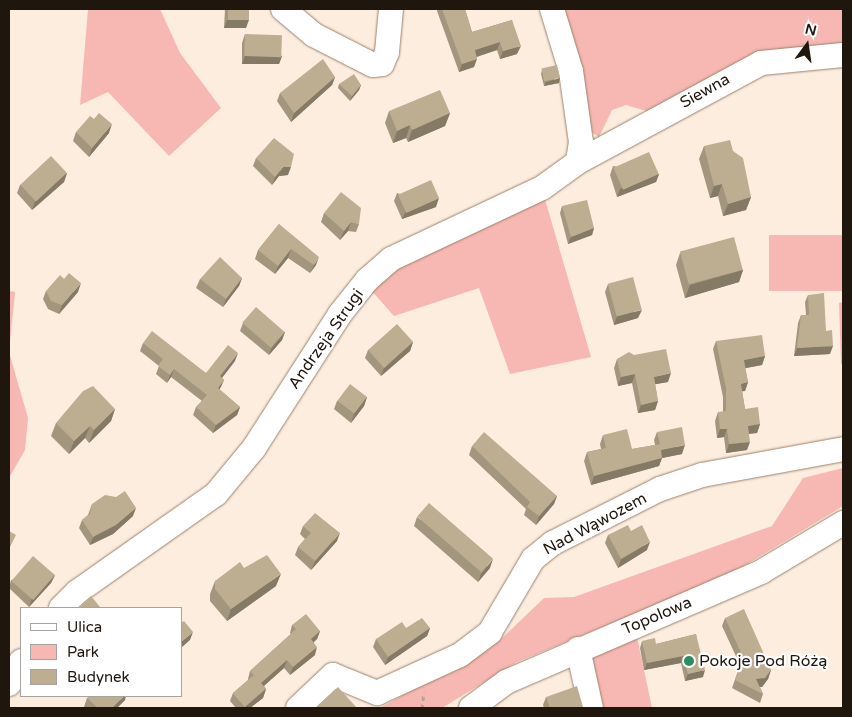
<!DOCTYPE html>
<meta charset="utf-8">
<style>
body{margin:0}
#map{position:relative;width:852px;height:717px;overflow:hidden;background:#fdeddf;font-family:"Varela Round",sans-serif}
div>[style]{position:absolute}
.green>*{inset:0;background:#f7b7b2;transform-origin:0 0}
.path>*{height:3px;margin-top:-1.5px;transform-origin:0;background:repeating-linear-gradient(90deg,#b2a498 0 4px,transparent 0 8px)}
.roads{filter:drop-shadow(0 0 1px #9a826d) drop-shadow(0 0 1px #9a826d)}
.minor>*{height:24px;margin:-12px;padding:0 12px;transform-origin:12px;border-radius:12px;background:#fff}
.wall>*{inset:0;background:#a3967e}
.shaded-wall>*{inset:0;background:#847a66}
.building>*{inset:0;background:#bdae92;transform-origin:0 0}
.dots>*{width:14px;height:14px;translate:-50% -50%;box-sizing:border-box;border:2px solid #fff;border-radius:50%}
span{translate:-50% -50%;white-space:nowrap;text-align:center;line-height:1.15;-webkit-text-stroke:4.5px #fff;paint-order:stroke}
.street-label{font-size:16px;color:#1f160e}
.poi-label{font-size:16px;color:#1f160e}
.left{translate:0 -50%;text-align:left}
.frame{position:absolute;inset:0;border:10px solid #1f160e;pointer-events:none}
.legend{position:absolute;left:20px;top:607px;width:162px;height:90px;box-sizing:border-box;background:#fff;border:1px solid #a5a29f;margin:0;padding:6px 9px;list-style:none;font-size:15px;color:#1f160e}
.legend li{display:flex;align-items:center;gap:10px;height:25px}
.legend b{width:25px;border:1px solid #a5a29f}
.north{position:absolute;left:782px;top:20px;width:50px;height:50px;-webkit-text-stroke:4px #fff;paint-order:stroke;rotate:14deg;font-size:14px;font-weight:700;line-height:20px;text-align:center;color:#1f160e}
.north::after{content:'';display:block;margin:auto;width:18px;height:22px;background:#1f160e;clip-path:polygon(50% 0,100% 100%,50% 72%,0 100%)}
</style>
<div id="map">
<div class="green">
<i style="clip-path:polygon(88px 9px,160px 9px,180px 53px,221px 108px,169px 156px,108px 92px,80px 105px)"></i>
<i style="clip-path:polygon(558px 9px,843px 9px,843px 48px,650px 112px,626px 105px,612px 110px,599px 137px,588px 130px)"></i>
<i style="clip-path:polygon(544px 196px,591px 357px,510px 374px,479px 288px,394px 316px,370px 289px,401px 262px)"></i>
<i style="left:843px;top:235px;width:56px;height:74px;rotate:90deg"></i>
<i style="clip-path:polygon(9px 291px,15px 292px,9px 352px,28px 418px,25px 450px,9px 478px)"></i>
<i style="clip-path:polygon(843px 302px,843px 364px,841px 364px,839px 303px)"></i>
<i style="clip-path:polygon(843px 468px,843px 506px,729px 575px,517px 662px,442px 708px,380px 708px,498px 642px,544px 598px,574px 597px,772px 526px,803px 478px)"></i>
<i style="clip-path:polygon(637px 637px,652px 708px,595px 708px,589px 656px)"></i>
</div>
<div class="path">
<i style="left:422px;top:708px;width:16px;rotate:-83deg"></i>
</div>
<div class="roads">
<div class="minor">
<i style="left:283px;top:9px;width:40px;rotate:40deg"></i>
<i style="left:314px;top:35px;width:66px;rotate:27deg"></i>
<i style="left:373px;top:65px;width:9px;rotate:-6deg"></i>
<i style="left:382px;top:64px;width:13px;rotate:-67deg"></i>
<i style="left:387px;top:52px;width:43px;rotate:-84.7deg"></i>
<i style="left:552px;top:9px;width:65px;rotate:73deg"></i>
<i style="left:571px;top:71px;width:72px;rotate:82deg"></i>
<i style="left:581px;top:142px;width:20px;rotate:99deg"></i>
<i style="left:61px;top:608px;width:23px;rotate:-45deg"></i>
<i style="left:77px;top:592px;width:170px;rotate:-35.2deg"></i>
<i style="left:216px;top:494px;width:60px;rotate:-50.4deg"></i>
<i style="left:254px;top:448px;width:159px;rotate:-57.3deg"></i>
<i style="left:340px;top:314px;width:43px;rotate:-51.5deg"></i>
<i style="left:367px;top:280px;width:32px;rotate:-41deg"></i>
<i style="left:391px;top:259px;width:167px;rotate:-25.2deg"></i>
<i style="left:542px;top:188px;width:44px;rotate:-35.8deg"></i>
<i style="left:578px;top:162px;width:208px;rotate:-28.4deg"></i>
<i style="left:761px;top:63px;width:82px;rotate:-5.6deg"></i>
<i style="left:578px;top:649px;width:60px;rotate:77.6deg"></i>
<i style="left:9px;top:684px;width:26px;rotate:-62deg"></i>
<i style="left:298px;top:708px;width:48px;rotate:-43.3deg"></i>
<i style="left:333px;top:675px;width:48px;rotate:22.2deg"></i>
<i style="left:377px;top:693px;width:91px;rotate:-24.6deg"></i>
<i style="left:460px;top:655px;width:38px;rotate:-37deg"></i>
<i style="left:490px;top:632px;width:85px;rotate:-59.5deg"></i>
<i style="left:533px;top:559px;width:26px;rotate:-39deg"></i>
<i style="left:553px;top:543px;width:120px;rotate:-26.8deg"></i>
<i style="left:660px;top:489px;width:44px;rotate:-18.4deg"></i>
<i style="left:702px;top:475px;width:143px;rotate:-10.4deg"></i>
<i style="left:471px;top:708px;width:44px;rotate:-36.6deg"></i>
<i style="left:506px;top:682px;width:278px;rotate:-23.3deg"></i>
<i style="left:761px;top:572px;width:96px;rotate:-30.9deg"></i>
</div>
</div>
<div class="wall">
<i style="clip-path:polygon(225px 9px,249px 9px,246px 28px,224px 28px)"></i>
<i style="clip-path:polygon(438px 9px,465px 9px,472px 32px,512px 20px,517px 54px,500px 59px,497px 50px,477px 57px,474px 67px,459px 72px,437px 11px)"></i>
<i style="clip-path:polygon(245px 34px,282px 56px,279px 64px,242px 64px,242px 43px)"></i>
<i style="clip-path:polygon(542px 70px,559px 83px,544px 86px,541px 74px)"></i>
<i style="clip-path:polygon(335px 77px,332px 85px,291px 122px,277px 101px,280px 93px)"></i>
<i style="clip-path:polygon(339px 84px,361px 85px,359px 90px,350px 101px,338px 88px)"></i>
<i style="clip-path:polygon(389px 111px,450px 113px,445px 126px,408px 142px,406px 138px,393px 143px,385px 123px)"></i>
<i style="clip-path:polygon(76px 132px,109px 133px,89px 157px,73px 141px)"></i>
<i style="clip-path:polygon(704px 146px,733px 151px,751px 197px,746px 210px,723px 216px,718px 196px,710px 198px,699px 159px)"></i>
<i style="clip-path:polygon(256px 158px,288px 175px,279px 176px,272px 185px,253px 166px)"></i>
<i style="clip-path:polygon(613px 166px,659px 174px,656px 182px,617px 197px,610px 175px)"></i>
<i style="clip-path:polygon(67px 173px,64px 182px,32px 210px,17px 193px,20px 185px)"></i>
<i style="clip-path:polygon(397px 193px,436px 207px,402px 219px,394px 201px)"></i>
<i style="clip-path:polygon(562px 206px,594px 228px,592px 235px,568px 244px,560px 213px)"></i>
<i style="clip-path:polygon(324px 213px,359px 224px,356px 232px,348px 231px,340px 240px,321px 222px)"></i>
<i style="clip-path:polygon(279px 224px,316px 265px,310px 273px,288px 258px,275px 274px,255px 259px,258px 250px)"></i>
<i style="clip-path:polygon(680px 253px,743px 270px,739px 282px,685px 298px,676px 265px)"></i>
<i style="clip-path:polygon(242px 278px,239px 286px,223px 307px,196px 288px,200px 279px)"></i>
<i style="clip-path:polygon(608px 284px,638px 318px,614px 325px,605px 292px)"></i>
<i style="clip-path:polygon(46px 291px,78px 292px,59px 314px,48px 309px,43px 299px)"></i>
<i style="clip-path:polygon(808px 295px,826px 331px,830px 354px,794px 356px,798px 323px,801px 315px,806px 315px,805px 302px)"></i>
<i style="clip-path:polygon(243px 323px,285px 332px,282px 340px,269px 355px,240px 331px)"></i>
<i style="clip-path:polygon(716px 341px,765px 356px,762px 365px,745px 368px,748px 382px,745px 391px,742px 391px,745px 409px,760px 424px,757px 433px,749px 434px,747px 450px,726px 453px,724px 437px,717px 438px,715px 421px,718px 412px,723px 412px,723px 397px,713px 349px)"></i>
<i style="clip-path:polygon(413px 342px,410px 351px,381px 376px,365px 358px,368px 350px)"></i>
<i style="clip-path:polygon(143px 343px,206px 373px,235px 361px,222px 378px,224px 380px,219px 389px,240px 407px,237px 415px,213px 433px,193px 415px,196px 407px,202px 401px,171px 377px,167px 383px,156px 374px,159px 366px,140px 351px)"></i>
<i style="clip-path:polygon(634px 355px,668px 382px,655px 384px,658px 401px,655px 410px,638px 413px,632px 383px,618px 386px,614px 368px,617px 359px)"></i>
<i style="clip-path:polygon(367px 397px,364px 406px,351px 423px,334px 409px,337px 401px)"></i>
<i style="clip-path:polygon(115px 409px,111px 421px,89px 443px,85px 438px,69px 454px,51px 436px,56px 423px)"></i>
<i style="clip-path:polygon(657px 432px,682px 454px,662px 458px,659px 466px,591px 485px,584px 461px,587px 452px,601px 449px,600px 444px,603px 435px,632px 449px,655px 445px,654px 440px)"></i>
<i style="clip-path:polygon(472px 446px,557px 496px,554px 504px,536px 525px,524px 515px,526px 509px,469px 455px)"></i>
<i style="clip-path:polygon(92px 504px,133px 516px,113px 534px,90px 545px,79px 528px,82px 520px,88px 515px)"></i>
<i style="clip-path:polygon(417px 517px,490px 568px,478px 582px,414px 526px)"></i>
<i style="clip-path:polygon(303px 526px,337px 541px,311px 570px,295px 555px,298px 547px,305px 539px,300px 534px)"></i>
<i style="clip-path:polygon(631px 531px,647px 550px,618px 568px,605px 543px,608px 535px)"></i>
<i style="clip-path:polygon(244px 568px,276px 586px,227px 621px,210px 601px,210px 594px,215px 581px)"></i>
<i style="clip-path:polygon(55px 575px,51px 583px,29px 607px,9px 588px,11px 580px)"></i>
<i style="clip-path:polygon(725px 618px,771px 670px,768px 679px,762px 687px,760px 687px,763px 694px,760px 703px,732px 688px,740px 665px,722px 626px)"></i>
<i style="clip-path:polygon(292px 625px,320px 631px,317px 639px,314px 642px,315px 655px,290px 675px,284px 668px,264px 686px,266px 689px,263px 698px,250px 708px,236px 708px,230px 701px,233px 693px,248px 680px,248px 679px,250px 671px,291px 634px,290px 633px)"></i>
<i style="clip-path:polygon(430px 628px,427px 636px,385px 665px,373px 647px,376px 639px)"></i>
<i style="clip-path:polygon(696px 634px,703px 677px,685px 681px,681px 663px,644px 670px,640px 648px,642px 641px,656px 644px)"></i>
<i style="clip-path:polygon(546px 697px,583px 707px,582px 708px,544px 708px,543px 705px)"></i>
<i style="clip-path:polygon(87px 698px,125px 700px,117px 708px,85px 708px,84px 707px)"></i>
</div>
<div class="shaded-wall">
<i style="clip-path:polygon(227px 20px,249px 20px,246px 28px,224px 28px)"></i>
<i style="clip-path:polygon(500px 42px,497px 50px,472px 58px,475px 50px)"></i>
<i style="clip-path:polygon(521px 46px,517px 54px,500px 59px,503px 51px)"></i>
<i style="clip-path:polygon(245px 56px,282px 56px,279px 64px,242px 64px)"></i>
<i style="clip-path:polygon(477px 59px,474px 67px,459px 72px,462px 64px)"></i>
<i style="clip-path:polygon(335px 77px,332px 85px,291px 122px,294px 113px)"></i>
<i style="clip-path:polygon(560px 78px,559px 83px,544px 86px,546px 82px)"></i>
<i style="clip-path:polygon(361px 85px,359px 90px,350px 101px,352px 96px)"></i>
<i style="clip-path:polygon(450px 113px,445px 126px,408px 142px,412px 130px)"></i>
<i style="clip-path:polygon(112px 124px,109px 133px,89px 157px,92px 148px)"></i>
<i style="clip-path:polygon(410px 125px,406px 138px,393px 143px,397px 131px)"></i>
<i style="clip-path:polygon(283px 167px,291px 167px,288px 175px,279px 176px,272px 185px,275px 177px)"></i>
<i style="clip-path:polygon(67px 173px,64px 182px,32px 210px,35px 202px)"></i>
<i style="clip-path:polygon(659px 174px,656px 182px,617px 197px,620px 189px)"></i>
<i style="clip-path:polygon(722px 184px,718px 196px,710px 198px,714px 186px)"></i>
<i style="clip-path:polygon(751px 197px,746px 210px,723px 216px,728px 204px)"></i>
<i style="clip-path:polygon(439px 198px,436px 207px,402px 219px,406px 211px)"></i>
<i style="clip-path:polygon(351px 222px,348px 231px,340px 240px,344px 231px)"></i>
<i style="clip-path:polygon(594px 228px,592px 235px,568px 244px,571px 237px)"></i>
<i style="clip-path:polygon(291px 249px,288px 258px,275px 274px,278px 266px)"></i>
<i style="clip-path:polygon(319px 257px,316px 265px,310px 273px,314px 265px)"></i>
<i style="clip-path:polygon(743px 270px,739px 282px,685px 298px,690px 285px)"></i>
<i style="clip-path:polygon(242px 278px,239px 286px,223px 307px,226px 299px)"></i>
<i style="clip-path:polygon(81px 283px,78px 292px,59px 314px,62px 305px)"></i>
<i style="clip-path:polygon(642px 310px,638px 318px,614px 325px,617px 316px)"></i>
<i style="clip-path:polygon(285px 332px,282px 340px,269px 355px,272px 347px)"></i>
<i style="clip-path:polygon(413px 342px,410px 351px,381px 376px,384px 368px)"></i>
<i style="clip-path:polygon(833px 346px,830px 354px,794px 356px,797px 348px)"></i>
<i style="clip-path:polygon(238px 353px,235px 361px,217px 384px,220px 376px)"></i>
<i style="clip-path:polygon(765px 356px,762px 365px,741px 369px,744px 360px)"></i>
<i style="clip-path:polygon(174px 369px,171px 377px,167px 383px,170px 375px)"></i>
<i style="clip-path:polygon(671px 373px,668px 382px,651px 385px,654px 377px)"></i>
<i style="clip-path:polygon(635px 374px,632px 383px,618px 386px,621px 377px)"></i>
<i style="clip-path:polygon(224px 380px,221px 387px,215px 396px,218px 388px)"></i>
<i style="clip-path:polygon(748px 382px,745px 391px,738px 392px,741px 384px)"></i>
<i style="clip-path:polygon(367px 397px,364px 406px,351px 423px,354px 414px)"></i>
<i style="clip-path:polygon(658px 401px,655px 410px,638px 413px,641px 405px)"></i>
<i style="clip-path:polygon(240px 407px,237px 415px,213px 433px,216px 425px)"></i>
<i style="clip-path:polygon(115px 409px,111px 421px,89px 443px,94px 430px)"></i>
<i style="clip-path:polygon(760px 424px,757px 433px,745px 434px,748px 426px)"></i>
<i style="clip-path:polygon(90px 426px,85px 438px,69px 454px,74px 441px)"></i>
<i style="clip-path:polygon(720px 429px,727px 429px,724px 437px,717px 438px)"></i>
<i style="clip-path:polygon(750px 442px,747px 450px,726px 453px,729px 444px)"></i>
<i style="clip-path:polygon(685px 445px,682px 454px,662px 458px,659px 466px,591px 485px,594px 476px,661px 450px)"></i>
<i style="clip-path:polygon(557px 496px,554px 504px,536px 525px,539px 516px)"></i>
<i style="clip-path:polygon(136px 508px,133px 516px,113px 534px,90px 545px,93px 537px)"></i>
<i style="clip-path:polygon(340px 533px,337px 541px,311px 570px,315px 561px)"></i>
<i style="clip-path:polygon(650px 542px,647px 550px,618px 568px,621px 559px)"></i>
<i style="clip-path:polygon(493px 559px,490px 568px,478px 582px,481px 574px)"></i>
<i style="clip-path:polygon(281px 574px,276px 586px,227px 621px,231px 609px)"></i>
<i style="clip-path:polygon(55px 575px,51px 583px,29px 607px,32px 598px)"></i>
<i style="clip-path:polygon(430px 628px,427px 636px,385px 665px,388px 657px)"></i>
<i style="clip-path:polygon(320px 631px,317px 639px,308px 647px,311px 639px)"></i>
<i style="clip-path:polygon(193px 632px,190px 640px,181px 648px,181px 642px)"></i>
<i style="clip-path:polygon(317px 647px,315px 655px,290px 675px,293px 667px)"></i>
<i style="clip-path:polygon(683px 656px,681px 663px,644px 670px,647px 663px)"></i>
<i style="clip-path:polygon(287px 660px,284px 668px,258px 691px,261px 683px)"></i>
<i style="clip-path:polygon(705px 670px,703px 677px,685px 681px,688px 674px)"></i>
<i style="clip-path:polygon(771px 670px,768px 679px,762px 687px,753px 687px,756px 679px)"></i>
<i style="clip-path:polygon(266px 689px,263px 698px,250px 708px,244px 708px)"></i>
<i style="clip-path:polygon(124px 696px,126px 696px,125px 700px,117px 708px,112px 708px)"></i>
</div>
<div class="building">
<i style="left:228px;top:9px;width:21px;height:11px"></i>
<i style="clip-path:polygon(442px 9px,465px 9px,472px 32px,512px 20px,521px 46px,503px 51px,500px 42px,475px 50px,477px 59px,462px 64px)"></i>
<i style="left:245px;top:34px;width:37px;height:22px;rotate:2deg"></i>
<i style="clip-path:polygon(323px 59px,335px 77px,294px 113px,280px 93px)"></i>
<i style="left:557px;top:65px;width:13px;height:16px;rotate:77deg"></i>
<i style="clip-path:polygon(354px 74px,361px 85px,352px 96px,339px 84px)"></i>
<i style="clip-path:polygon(440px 90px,450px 113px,412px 130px,410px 125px,397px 131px,389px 111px)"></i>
<i style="clip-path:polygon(99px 113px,112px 124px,92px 148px,76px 132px,90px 116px,94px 119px)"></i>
<i style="clip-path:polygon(274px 138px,294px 154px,291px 167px,283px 167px,275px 177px,256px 158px)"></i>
<i style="clip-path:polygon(730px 140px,733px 151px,743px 158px,751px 197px,728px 204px,722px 184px,714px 186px,704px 146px)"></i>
<i style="left:649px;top:152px;width:24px;height:39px;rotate:66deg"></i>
<i style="left:51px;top:156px;width:23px;height:42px;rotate:47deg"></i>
<i style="left:431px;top:180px;width:20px;height:36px;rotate:66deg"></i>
<i style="clip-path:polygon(341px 192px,361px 208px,359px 224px,351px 222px,344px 231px,324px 213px)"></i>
<i style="clip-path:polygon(587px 200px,594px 228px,571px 237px,562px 206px)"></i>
<i style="clip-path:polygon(279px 224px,319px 257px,314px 265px,291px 249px,278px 266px,258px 250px)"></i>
<i style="left:734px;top:237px;width:34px;height:56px;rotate:75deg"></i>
<i style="clip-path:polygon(220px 257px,242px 278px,226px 299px,200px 279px)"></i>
<i style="clip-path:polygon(69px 273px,81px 283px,62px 305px,51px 301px,46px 291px,60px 275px,64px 279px)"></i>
<i style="left:633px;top:277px;width:34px;height:26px;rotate:75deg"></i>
<i style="clip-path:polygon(824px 293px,826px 331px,832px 330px,833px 346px,797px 348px,801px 315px,809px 315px,808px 295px)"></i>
<i style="left:256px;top:307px;width:38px;height:21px;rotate:41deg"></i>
<i style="left:397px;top:324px;width:24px;height:39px;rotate:48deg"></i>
<i style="clip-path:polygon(152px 331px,206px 373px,228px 345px,238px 353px,220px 376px,224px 380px,218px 388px,240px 407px,216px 425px,196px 407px,207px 395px,174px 369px,170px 375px,158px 366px,163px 359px,143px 343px)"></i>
<i style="clip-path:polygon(762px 335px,765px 356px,744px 360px,748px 382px,741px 384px,745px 409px,758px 407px,760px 424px,748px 426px,750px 442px,729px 444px,727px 429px,720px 429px,718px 412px,726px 411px,726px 388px,716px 341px)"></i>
<i style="clip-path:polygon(666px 349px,671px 373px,654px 377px,658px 401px,641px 405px,635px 374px,621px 377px,617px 359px,629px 352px,634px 355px)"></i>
<i style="left:350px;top:384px;width:21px;height:21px;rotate:37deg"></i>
<i style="clip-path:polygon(93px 386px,115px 409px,94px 430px,90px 426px,74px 441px,56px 423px,83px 391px)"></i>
<i style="clip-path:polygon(682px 427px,685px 445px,661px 450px,662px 458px,594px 476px,587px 452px,606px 448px,603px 435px,627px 429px,632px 449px,660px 444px,657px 432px)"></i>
<i style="clip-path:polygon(484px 432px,557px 496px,539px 516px,527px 507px,530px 502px,472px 446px)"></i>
<i style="clip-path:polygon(125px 491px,136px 508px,116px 525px,93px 537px,82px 520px,90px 514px,92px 504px,105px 495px,116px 497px)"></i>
<i style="left:429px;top:503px;width:85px;height:18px;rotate:41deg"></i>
<i style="clip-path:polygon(315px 513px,340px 533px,315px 561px,298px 547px,311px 533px,303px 526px)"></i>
<i style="clip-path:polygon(628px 525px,631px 531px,642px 525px,650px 542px,621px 559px,608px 535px)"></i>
<i style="clip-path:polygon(9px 531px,16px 535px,9px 549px)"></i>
<i style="clip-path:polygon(267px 555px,281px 574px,231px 609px,215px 589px,215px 581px,240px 562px,244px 568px)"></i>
<i style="left:33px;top:556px;width:29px;height:33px;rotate:41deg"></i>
<i style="clip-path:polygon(91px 596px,100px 607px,98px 608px,77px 608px)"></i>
<i style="clip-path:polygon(744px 609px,771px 670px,765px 678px,756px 679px,763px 694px,735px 680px,743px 657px,725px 618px)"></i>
<i style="clip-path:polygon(306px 614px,320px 631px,311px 639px,317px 647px,293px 667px,287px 660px,261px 683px,250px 671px,296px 629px,292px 625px)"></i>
<i style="clip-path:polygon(422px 618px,430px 628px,388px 657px,376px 639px,402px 622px,406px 628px)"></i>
<i style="clip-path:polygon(184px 621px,193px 632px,181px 642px,181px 623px)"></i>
<i style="clip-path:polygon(696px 634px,705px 670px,688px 674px,683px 656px,647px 663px,642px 641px,655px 638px,656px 644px)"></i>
<i style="left:254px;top:675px;width:18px;height:28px;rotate:49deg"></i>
<i style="clip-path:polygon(577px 686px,583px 707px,580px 708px,550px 708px,546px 697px)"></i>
<i style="clip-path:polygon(338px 687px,357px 708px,315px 708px)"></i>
<i style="clip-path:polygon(89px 696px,124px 696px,112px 708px,98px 708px,87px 698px)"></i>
</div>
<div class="dots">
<i style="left:689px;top:661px;background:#2c8c64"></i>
</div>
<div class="street-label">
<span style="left:705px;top:91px;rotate:-29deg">Siewna</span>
<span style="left:326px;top:339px;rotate:-55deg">Andrzeja Strugi</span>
<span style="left:595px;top:524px;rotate:-28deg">Nad Wąwozem</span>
<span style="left:657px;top:616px;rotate:-23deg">Topolowa</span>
</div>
<div class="poi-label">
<span class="left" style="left:699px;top:661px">Pokoje Pod Różą</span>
</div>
<div class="frame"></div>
<ul class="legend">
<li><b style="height:6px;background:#fff"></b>Ulica</li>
<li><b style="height:14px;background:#f7b7b2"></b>Park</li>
<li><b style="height:14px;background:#bdae92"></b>Budynek</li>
</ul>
<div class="north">N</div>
</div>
